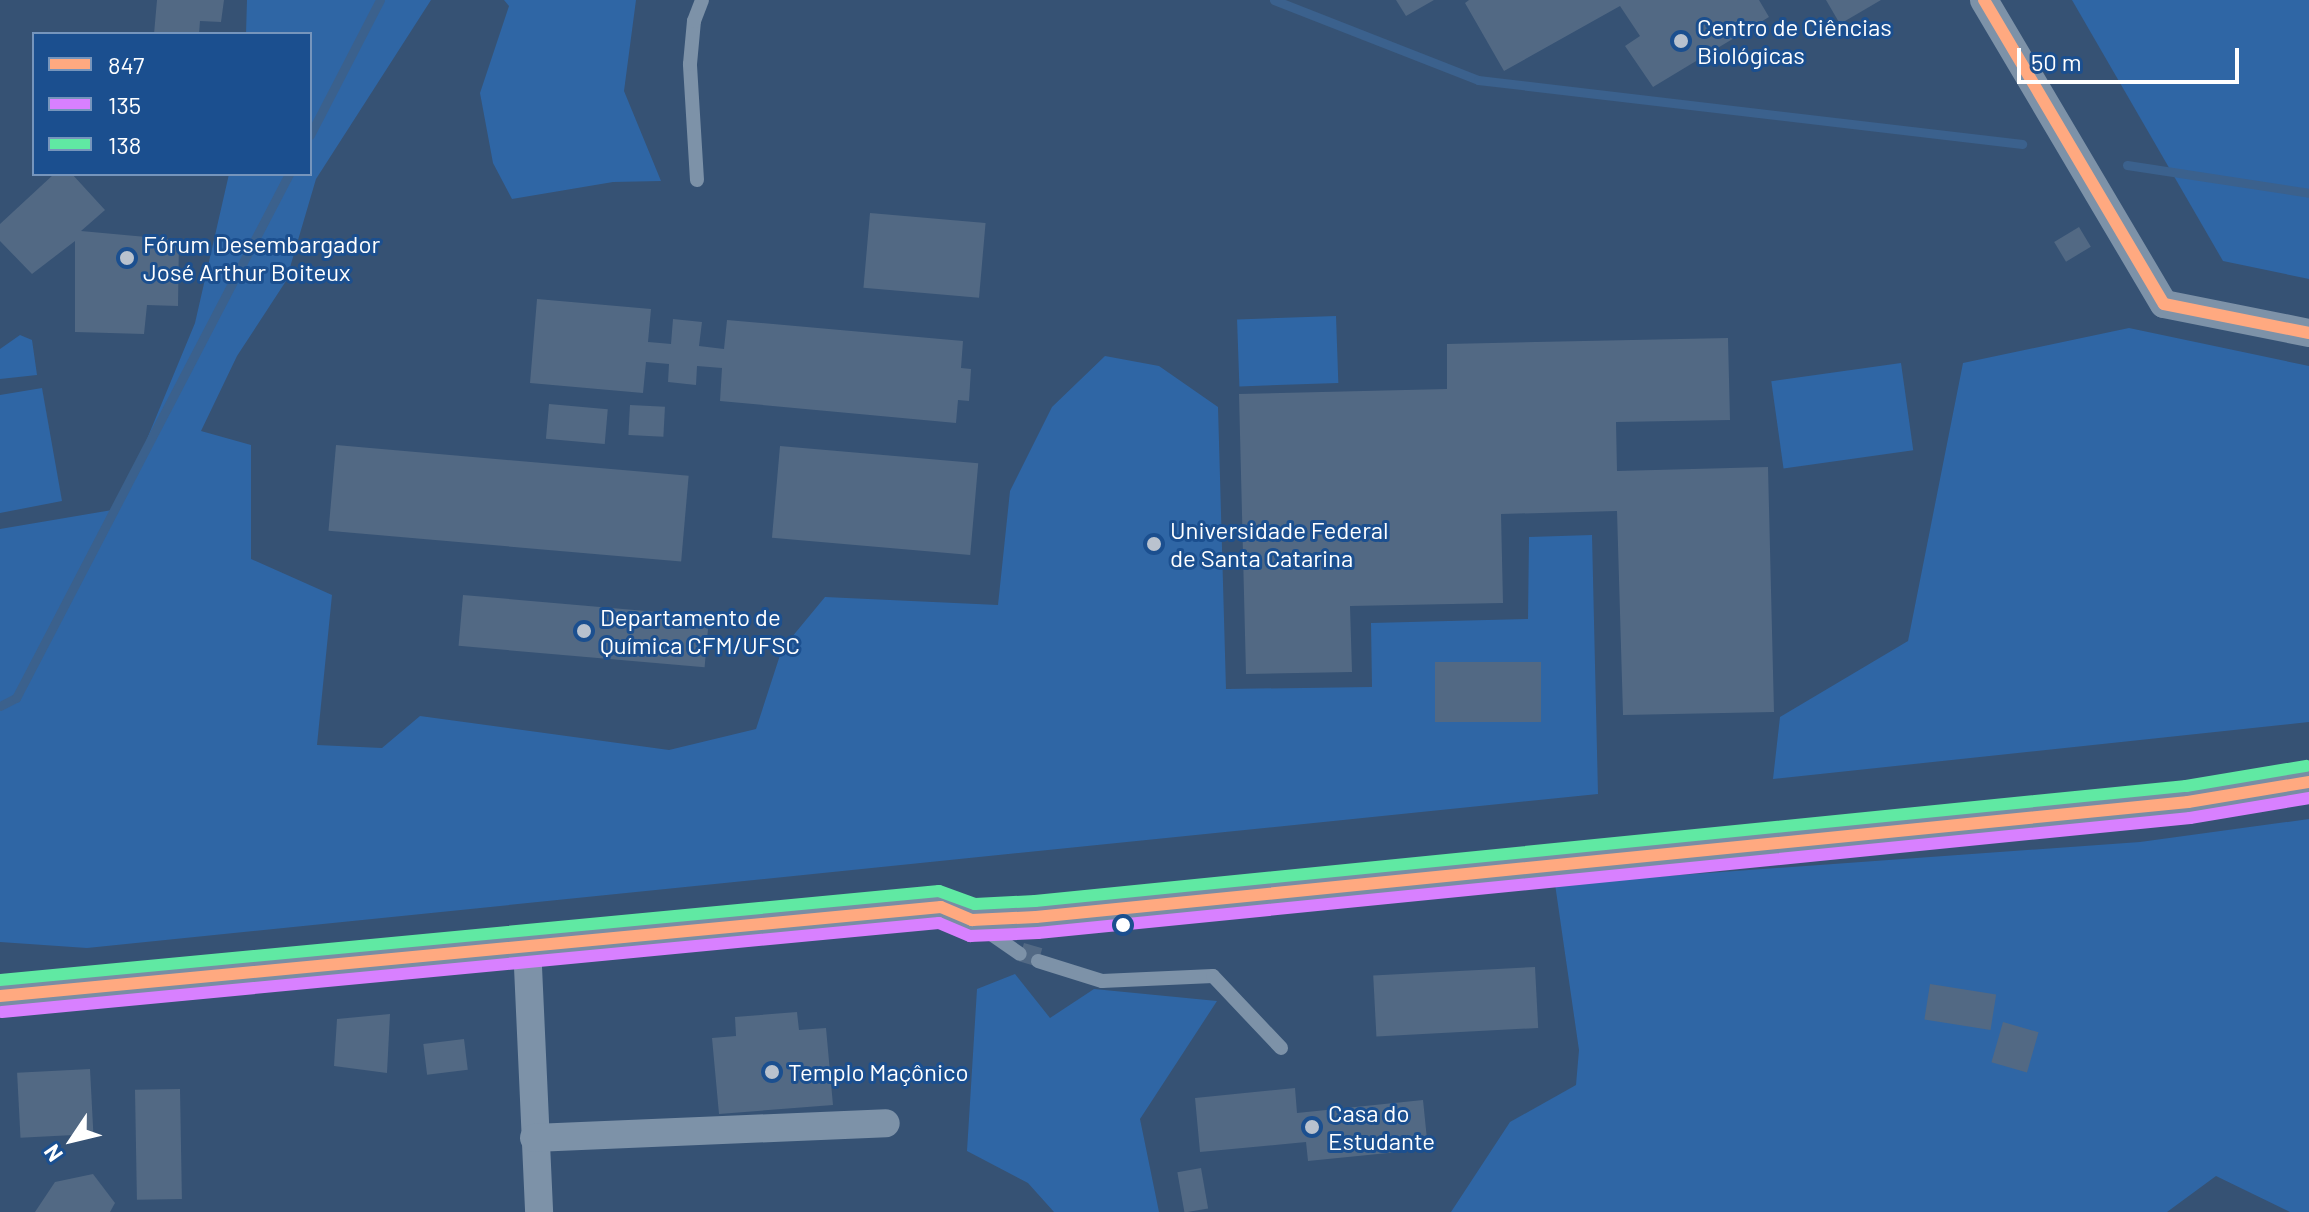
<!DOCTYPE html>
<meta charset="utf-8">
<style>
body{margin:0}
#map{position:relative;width:2309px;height:1212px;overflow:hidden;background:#365274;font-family:Barlow,sans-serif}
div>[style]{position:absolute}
.green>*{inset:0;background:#2f66a5;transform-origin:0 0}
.stream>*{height:9px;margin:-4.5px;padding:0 4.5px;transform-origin:4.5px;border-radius:4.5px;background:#3b618d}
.building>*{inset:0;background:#526984;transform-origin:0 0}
.service>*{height:14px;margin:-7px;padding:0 7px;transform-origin:7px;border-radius:7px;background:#7d92a8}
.minor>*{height:28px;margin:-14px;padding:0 14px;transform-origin:14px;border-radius:14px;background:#7d92a8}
.secondary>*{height:38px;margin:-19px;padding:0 19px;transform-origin:19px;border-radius:19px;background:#798da4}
.bus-1>*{height:12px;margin:-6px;padding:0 6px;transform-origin:6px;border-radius:6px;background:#ffa980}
.bus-2>*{height:12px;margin:-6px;padding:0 6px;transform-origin:6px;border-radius:6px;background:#d880ff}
.bus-3>*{height:12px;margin:-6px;padding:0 6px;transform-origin:6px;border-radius:6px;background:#60e9a3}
.dots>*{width:22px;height:22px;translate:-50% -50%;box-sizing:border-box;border:4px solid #1b4f8f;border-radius:50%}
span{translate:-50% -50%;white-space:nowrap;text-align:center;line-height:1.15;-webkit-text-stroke:6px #1b4f8f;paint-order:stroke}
.poi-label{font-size:24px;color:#fff}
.left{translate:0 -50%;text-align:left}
.legend{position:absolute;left:32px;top:32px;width:280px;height:144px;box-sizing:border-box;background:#1b4f8f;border:2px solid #7695bc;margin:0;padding:10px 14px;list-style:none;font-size:24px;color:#fff}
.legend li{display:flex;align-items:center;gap:16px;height:40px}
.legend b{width:40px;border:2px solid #7695bc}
.north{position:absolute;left:32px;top:1100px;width:80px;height:80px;-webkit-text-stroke:6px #1b4f8f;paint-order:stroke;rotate:235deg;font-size:22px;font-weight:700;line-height:32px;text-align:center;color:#fff}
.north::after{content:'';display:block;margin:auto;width:28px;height:36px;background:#fff;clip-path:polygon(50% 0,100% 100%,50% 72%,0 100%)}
.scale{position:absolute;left:2017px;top:48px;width:222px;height:36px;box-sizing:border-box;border:4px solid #fff;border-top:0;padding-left:10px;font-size:24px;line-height:28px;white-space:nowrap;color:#fff;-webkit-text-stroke:6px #1b4f8f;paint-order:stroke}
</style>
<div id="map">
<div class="green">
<i style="clip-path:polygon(247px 0,431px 0,316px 179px,286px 281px,237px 356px,201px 431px,251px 445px,251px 559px,332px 595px,317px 745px,382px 748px,420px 716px,669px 750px,756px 729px,782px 649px,825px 597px,998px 605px,1010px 491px,1052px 407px,1105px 356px,1159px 366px,1218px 407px,1226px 689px,1372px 687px,1371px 623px,1528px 619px,1529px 537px,1592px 535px,1598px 794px,87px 948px,0 942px,0 529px,118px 509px,195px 323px,229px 174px,310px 174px,310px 34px,246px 34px)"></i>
<i style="clip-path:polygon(504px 0,636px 0,624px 91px,661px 181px,613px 182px,512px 199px,493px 163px,480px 93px,509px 6px)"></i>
<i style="clip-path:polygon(2072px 0,2309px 0,2309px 279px,2223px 261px)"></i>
<i style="left:1336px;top:316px;width:67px;height:99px;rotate:88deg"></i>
<i style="clip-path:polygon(2129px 328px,2309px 366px,2309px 722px,1773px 779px,1780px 717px,1908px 641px,1963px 363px)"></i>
<i style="clip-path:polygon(20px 335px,32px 340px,37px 375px,0 379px,0 349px)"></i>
<i style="left:1901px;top:363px;width:88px;height:131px;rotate:82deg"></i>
<i style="clip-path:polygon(42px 388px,62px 501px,0 513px,0 395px)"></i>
<i style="clip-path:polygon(2309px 819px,2309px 1212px,2290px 1212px,2216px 1176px,2167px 1212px,1451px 1212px,1510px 1122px,1576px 1085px,1579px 1050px,1555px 884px,2140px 842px)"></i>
<i style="clip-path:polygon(1015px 974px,1050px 1018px,1094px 989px,1217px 1001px,1140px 1119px,1159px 1212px,1054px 1212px,1028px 1183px,967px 1151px,977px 989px)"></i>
</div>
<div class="stream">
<i style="left:1274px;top:0;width:219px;rotate:21.4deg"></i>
<i style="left:1478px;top:80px;width:548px;rotate:6.71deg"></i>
<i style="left:310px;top:135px;width:152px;rotate:-62.6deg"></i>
<i style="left:2127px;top:165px;width:184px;rotate:8.7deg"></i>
<i style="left:0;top:706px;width:18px;rotate:-27deg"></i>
<i style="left:16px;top:698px;width:591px;rotate:-62.48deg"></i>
</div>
<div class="building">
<i style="clip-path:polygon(157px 0,224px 0,221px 22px,200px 21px,199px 34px,154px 34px)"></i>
<i style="clip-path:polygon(1396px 0,1434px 0,1406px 16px)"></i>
<i style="clip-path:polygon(1469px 0,1759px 0,1769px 17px,1653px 87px,1625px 46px,1640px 36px,1620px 6px,1504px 71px,1465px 3px)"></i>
<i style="clip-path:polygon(1826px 0,1881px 0,1840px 24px)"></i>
<i style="clip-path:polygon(54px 174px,72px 174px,105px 210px,81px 231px,179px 240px,178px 306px,147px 305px,144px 334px,75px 332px,75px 241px,32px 274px,0 241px,0 224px)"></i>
<i style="left:870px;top:213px;width:116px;height:75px;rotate:5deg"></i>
<i style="left:2079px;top:227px;width:23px;height:29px;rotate:59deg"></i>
<i style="clip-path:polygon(537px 299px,651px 309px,648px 342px,660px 343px,671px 344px,673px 319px,702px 322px,699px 346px,724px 349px,727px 320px,963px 341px,961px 368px,971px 369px,969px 401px,958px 400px,956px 423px,720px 401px,722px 368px,697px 366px,696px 385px,668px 382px,669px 364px,646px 362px,643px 393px,530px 383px)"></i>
<i style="clip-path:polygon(1728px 338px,1730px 420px,1616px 422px,1617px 471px,1768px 467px,1774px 712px,1623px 715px,1617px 511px,1501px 514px,1503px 603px,1350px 606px,1352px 672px,1246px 674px,1239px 394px,1447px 389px,1447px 344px)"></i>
<i style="left:549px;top:404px;width:59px;height:35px;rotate:5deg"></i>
<i style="left:630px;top:405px;width:35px;height:30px;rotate:3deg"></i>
<i style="left:336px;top:445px;width:354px;height:86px;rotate:5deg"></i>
<i style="left:780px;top:446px;width:199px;height:92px;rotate:5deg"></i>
<i style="left:463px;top:595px;width:247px;height:51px;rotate:5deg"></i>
<i style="left:1435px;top:662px;width:106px;height:60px"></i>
<i style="left:1024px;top:943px;width:19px;height:19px;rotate:16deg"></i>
<i style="left:1535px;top:967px;width:61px;height:162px;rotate:87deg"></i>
<i style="left:1930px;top:984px;width:67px;height:36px;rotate:9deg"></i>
<i style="clip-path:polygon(797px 1012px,799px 1030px,826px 1028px,833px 1105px,719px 1114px,712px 1038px,736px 1036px,735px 1017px)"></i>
<i style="clip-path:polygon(390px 1014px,387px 1073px,334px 1066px,337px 1019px)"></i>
<i style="left:2003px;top:1022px;width:37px;height:42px;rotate:16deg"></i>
<i style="left:464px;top:1039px;width:31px;height:41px;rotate:83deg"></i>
<i style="left:90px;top:1069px;width:65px;height:73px;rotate:87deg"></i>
<i style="clip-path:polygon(1295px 1088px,1297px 1113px,1423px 1100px,1428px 1149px,1308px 1161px,1306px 1142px,1200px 1152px,1195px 1098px)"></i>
<i style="left:180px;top:1089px;width:110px;height:45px;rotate:89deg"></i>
<i style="left:1201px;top:1168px;width:41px;height:24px;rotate:80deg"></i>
<i style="clip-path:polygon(93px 1174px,115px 1203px,110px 1212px,35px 1212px,55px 1182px)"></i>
</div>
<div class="service">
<i style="left:697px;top:180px;width:116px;rotate:-93.5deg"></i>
<i style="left:690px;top:64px;width:43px;rotate:-84.7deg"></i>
<i style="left:694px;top:21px;width:22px;rotate:-69deg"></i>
<i style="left:981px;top:927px;width:47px;rotate:34.7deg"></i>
<i style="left:1038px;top:961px;width:67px;rotate:17.4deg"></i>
<i style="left:1102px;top:981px;width:111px;rotate:-2.6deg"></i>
<i style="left:1213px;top:976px;width:99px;rotate:46.6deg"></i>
</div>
<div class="minor">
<i style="left:1984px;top:0;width:353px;rotate:59.4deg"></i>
<i style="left:2164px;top:304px;width:148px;rotate:11.3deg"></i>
<i style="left:527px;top:945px;width:267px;rotate:87.4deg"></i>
<i style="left:534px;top:1138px;width:352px;rotate:-2.4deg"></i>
</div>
<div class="secondary">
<i style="left:0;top:996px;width:945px;rotate:-5.4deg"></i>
<i style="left:941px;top:907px;width:34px;rotate:23deg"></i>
<i style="left:972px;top:920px;width:64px;rotate:-2.7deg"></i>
<i style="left:1036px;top:917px;width:1158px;rotate:-5.7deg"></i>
<i style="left:2188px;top:802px;width:123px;rotate:-9.4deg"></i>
</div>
<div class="bus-1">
<i style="left:1984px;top:0;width:353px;rotate:59.4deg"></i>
<i style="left:2164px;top:304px;width:148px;rotate:11.3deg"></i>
<i style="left:0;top:996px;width:945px;rotate:-5.4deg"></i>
<i style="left:941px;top:907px;width:34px;rotate:23deg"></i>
<i style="left:972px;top:920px;width:64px;rotate:-2.7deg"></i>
<i style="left:1036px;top:917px;width:1158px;rotate:-5.7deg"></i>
<i style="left:2188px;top:802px;width:123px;rotate:-9.4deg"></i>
</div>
<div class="bus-2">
<i style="left:2px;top:1012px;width:941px;rotate:-5.43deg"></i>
<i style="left:939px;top:923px;width:34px;rotate:23deg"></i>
<i style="left:970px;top:936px;width:68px;rotate:-2.5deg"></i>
<i style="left:1038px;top:933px;width:1158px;rotate:-5.7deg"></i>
<i style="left:2190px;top:818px;width:121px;rotate:-9.5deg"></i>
</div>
<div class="bus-3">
<i style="left:0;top:980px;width:943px;rotate:-5.41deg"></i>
<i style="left:939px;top:891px;width:38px;rotate:20deg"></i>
<i style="left:975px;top:904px;width:60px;rotate:-2.9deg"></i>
<i style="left:1035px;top:901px;width:1157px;rotate:-5.71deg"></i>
<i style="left:2186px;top:786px;width:122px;rotate:-9.5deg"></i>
</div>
<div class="dots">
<i style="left:1681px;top:41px;background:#b9c2ce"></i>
<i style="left:127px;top:258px;background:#b9c2ce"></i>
<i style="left:1154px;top:544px;background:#b9c2ce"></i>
<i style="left:584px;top:631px;background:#b9c2ce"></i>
<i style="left:1123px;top:925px;background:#fff"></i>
<i style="left:772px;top:1072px;background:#b9c2ce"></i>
<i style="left:1312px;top:1127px;background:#b9c2ce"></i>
</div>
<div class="poi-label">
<span class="left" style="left:1697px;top:41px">Centro de Ciências<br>Biológicas</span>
<span class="left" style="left:143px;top:258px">Fórum Desembargador<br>José Arthur Boiteux</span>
<span class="left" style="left:1170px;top:544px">Universidade Federal<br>de Santa Catarina</span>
<span class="left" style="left:600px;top:631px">Departamento de<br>Química CFM/UFSC</span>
<span class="left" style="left:788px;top:1072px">Templo Maçônico</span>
<span class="left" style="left:1328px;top:1127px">Casa do<br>Estudante</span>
</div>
<ul class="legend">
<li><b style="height:10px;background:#ffa980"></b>847</li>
<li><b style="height:10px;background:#d880ff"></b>135</li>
<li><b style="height:10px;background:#60e9a3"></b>138</li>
</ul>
<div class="north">N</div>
<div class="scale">50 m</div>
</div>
